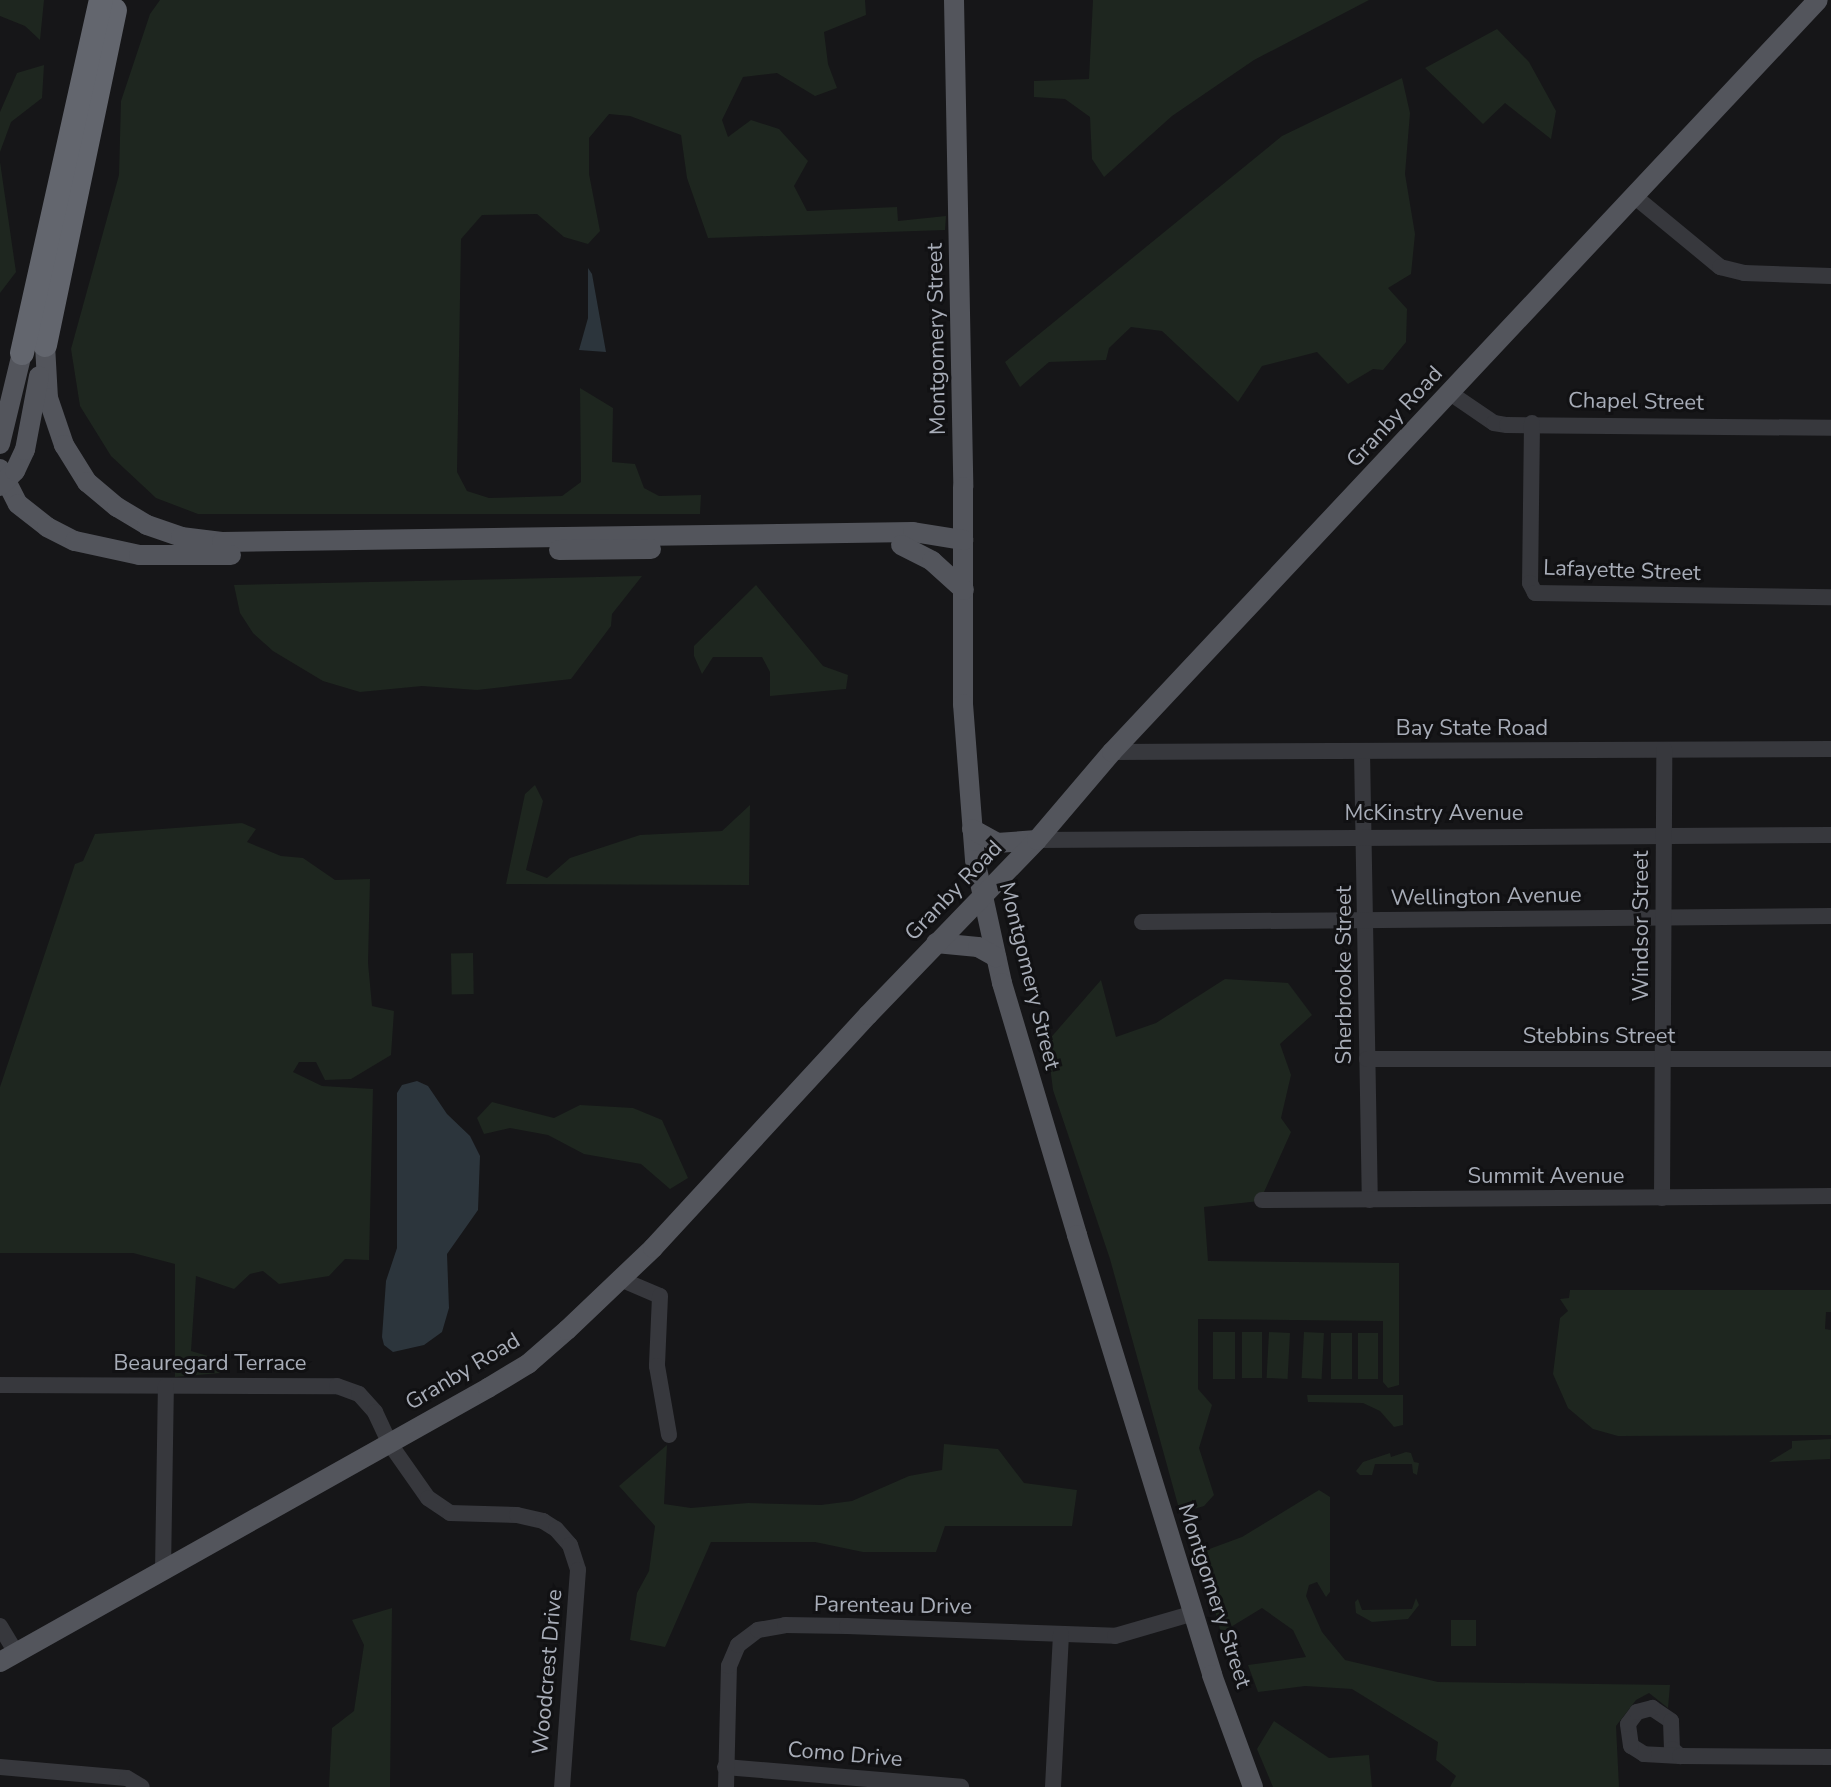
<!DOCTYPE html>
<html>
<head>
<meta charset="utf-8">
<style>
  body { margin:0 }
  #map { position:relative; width:1831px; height:1787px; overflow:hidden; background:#161618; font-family:"Nunito Sans",sans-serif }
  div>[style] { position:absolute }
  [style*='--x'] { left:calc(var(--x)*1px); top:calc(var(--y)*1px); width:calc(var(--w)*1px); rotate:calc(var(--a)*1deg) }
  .green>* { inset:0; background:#1e261f; transform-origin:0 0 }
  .water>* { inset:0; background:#2c353c }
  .minor>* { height:16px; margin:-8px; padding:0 8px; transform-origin:8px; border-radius:8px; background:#37383d }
  .major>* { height:20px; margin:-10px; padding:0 10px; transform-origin:10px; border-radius:10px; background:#53555c }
  .highway>* { height:24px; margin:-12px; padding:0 12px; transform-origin:12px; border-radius:12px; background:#63666e }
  span { translate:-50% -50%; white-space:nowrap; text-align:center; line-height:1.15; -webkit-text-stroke:6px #111113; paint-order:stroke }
  .street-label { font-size:22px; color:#a8adb8 }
</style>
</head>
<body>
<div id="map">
  <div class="green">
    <div style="clip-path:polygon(0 0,44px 0,40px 40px,25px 26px,0 16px)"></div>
    <div style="clip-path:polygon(160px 0,865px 0,866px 15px,824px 32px,828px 64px,837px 88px,815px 96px,777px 73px,743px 77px,722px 120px,728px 137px,751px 120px,779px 129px,808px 161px,794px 186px,807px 211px,897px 207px,898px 221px,946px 216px,945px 230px,708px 238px,687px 178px,681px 135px,630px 116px,609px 114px,589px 138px,589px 174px,600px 231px,588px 244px,564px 237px,537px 214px,482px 215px,461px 239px,457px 472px,467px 491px,489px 498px,562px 496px,581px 482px,580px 388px,613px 408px,612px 462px,635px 464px,644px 488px,659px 496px,701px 495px,700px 514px,198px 514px,156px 498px,111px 456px,80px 406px,71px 349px,119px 175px,121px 101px,150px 14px)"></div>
    <div style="clip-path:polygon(1093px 0,1369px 0,1254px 60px,1172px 116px,1104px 177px,1092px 159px,1090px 117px,1065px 99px,1034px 97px,1034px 81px,1089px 79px)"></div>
    <div style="clip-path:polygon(1497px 29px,1529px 62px,1556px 111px,1551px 139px,1505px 103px,1483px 124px,1425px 68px)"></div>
    <div style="clip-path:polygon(44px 65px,42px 98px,11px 122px,0 152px,0 112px,17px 73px)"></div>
    <div style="clip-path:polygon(1402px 78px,1410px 113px,1405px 174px,1415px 234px,1411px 274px,1388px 288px,1407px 309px,1406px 342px,1383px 370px,1373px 369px,1348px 384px,1317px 352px,1262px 366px,1238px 402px,1162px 331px,1131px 327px,1109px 348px,1106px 360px,1049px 362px,1020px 387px,1005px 362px,1282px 136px)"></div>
    <div style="clip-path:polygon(0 162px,16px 272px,0 293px)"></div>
    <div style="clip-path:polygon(642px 576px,612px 614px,611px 626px,571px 679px,477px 690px,422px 686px,360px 692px,323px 681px,273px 651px,253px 633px,240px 613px,234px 585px)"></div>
    <div style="clip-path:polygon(756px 585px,823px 666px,848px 675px,846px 689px,770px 696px,770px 672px,762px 657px,713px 657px,702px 674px,694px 656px,694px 646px)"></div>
    <div style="clip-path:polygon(535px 785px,543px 801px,526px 870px,547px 878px,570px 858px,640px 835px,722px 831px,750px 805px,749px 885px,506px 884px,525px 794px)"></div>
    <div style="clip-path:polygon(242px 823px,256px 829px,247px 842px,281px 856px,303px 858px,335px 880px,370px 879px,368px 963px,372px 1006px,394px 1011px,391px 1055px,351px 1079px,325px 1080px,316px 1062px,299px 1062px,293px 1072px,322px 1086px,373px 1089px,369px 1260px,345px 1259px,329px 1276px,279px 1284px,263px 1271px,250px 1274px,234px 1289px,196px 1276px,191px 1351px,218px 1359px,220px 1373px,175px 1377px,175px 1264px,133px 1253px,0 1253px,0 1087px,75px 864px,83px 861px,95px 834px)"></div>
    <div style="left:473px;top:953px;width:41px;height:22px;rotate:89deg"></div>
    <div style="clip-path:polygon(1225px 979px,1288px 983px,1312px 1015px,1280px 1044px,1291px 1075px,1281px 1118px,1291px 1132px,1260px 1201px,1204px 1207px,1208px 1261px,1399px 1263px,1399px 1385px,1388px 1388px,1383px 1382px,1383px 1321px,1198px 1319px,1198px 1389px,1212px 1405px,1199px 1448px,1214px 1495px,1204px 1506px,1194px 1509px,1178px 1505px,1110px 1259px,1053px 1090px,1047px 1042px,1101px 980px,1116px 1037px,1156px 1023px)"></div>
    <div style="clip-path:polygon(492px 1102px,554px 1118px,580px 1105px,633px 1108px,662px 1120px,688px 1178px,670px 1189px,641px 1164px,584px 1154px,548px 1135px,510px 1128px,484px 1134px,477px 1118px)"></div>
    <div style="clip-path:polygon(1570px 1290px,1831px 1290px,1831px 1312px,1826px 1312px,1825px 1329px,1831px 1330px,1831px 1435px,1618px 1436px,1593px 1429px,1568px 1408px,1553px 1374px,1560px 1318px,1568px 1311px,1560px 1299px,1569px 1298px)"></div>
    <div style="left:1213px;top:1332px;width:22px;height:47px"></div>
    <div style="left:1242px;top:1332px;width:20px;height:46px"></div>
    <div style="left:1269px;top:1332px;width:21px;height:46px;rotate:3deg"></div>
    <div style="left:1304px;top:1332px;width:20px;height:46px;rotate:3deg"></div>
    <div style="left:1331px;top:1333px;width:21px;height:46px"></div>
    <div style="left:1358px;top:1333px;width:20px;height:46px"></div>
    <div style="clip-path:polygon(1307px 1395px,1403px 1395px,1403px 1425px,1394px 1427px,1380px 1411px,1363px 1403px,1308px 1402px)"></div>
    <div style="clip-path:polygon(1831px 1439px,1830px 1459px,1769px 1462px,1792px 1448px,1792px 1441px)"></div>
    <div style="clip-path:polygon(944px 1444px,998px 1449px,1024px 1483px,1077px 1490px,1072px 1526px,945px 1526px,936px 1552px,863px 1552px,815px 1542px,711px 1542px,665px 1647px,630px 1640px,637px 1593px,649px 1571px,655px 1526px,619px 1486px,667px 1445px,664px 1504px,691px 1508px,748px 1503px,821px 1505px,852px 1501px,909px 1476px,942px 1470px)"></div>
    <div style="clip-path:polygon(1406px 1452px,1411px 1453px,1414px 1462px,1419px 1463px,1417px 1475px,1413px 1473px,1412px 1464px,1375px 1464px,1372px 1475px,1360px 1475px,1356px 1471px,1363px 1462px,1390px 1453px,1391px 1457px)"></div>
    <div style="clip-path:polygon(1319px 1490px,1330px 1497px,1330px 1592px,1326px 1597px,1317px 1582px,1309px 1585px,1306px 1596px,1322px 1632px,1345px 1660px,1438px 1682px,1670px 1685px,1668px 1708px,1649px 1693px,1636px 1700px,1616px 1726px,1619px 1787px,1450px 1787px,1456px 1776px,1436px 1760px,1438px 1742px,1352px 1689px,1305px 1686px,1258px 1692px,1248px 1665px,1306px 1657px,1293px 1630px,1262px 1608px,1221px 1633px,1200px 1557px,1204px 1551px,1242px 1537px)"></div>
    <div style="clip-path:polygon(1358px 1599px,1362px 1610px,1412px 1609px,1416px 1598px,1419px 1605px,1408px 1619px,1372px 1622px,1356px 1613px,1355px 1602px)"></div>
    <div style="clip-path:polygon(392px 1608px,390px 1787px,329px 1787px,332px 1728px,354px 1711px,364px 1645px,352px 1620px)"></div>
    <div style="left:1451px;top:1620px;width:25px;height:26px"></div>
    <div style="clip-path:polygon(1274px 1721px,1329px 1758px,1369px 1755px,1372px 1787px,1273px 1787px,1257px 1749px)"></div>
  </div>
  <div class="water">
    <div style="clip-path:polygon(588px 268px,592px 274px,606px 352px,579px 350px,588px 318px)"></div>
    <div style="clip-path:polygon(417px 1081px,428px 1086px,447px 1114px,470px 1136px,480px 1156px,478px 1210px,447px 1254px,449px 1308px,442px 1332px,424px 1345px,393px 1352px,384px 1345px,382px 1337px,386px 1281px,397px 1248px,397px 1093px,402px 1085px)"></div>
  </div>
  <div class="minor">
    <div style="--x:1634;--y:196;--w:112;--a:39.5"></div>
    <div style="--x:1720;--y:267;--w:25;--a:14"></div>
    <div style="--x:1744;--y:273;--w:87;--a:2"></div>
    <div style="--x:1450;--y:393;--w:53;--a:34.3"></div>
    <div style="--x:1494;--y:423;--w:13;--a:9"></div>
    <div style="--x:1507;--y:425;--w:324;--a:0.5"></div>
    <div style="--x:1532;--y:423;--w:160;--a:90.7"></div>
    <div style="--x:1530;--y:583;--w:11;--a:63"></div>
    <div style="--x:1535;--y:593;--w:296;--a:0.8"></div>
    <div style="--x:1362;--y:751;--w:449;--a:89"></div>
    <div style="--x:1112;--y:752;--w:719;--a:-0.24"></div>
    <div style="--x:1037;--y:840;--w:794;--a:-0.36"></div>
    <div style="--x:1142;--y:922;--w:689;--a:-0.5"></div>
    <div style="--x:1367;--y:1059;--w:464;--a:0"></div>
    <div style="--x:1662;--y:1198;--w:448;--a:-89.7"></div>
    <div style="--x:1262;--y:1200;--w:569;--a:-0.4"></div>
    <div style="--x:620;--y:1279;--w:43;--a:23"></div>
    <div style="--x:660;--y:1296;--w:70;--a:92.5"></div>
    <div style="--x:657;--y:1366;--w:70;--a:80.1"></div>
    <div style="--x:0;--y:1385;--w:337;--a:0.2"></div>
    <div style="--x:337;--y:1386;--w:23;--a:20"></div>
    <div style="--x:359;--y:1394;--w:24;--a:48"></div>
    <div style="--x:375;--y:1412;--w:35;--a:65"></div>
    <div style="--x:390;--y:1444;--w:66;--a:54.9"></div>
    <div style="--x:428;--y:1498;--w:27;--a:34"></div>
    <div style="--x:450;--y:1513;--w:67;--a:1.7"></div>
    <div style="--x:517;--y:1515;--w:27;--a:13"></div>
    <div style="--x:543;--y:1521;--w:15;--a:32"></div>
    <div style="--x:556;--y:1529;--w:21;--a:49"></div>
    <div style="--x:570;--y:1545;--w:26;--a:72"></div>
    <div style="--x:578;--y:1570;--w:218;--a:94.2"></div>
    <div style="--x:163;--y:1571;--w:185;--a:-89.1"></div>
    <div style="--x:0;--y:1626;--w:31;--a:59"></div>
    <div style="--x:1652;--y:1708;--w:23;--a:34"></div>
    <div style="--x:1671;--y:1721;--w:28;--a:88"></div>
    <div style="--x:1672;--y:1749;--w:11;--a:41"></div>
    <div style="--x:1680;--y:1756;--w:36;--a:-177"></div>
    <div style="--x:1644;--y:1754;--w:15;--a:-148"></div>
    <div style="--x:1631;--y:1746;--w:22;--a:-98"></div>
    <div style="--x:1628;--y:1724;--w:15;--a:-53"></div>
    <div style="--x:1637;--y:1712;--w:16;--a:-15"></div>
    <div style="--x:1680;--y:1756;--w:151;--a:0.4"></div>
    <div style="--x:0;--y:1767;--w:127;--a:5"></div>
    <div style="--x:127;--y:1778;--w:17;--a:31"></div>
    <div style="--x:725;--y:1767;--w:237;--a:4.8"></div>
    <div style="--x:726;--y:1787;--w:121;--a:-88.6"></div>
    <div style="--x:729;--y:1666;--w:23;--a:-67"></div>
    <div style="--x:738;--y:1645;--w:25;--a:-37"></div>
    <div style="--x:758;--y:1630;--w:27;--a:-10"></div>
    <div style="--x:785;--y:1625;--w:62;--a:0.9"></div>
    <div style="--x:847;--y:1626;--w:268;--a:2.1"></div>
    <div style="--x:1115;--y:1636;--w:82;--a:-16.2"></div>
    <div style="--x:1053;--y:1787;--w:153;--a:-87"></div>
  </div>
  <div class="major">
    <div style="--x:954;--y:0;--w:487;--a:88.9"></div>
    <div style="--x:963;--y:487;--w:217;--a:90"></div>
    <div style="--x:963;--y:704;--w:156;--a:85.6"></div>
    <div style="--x:975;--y:860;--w:126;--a:77.6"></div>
    <div style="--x:1002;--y:983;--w:263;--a:73.4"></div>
    <div style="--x:1077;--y:1235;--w:460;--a:72.9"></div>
    <div style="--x:1212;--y:1675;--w:119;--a:69.9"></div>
    <div style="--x:45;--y:345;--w:53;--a:86.8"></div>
    <div style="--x:48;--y:398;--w:50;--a:71.2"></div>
    <div style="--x:64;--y:445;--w:44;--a:58.1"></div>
    <div style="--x:87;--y:482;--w:39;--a:40"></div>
    <div style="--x:117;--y:507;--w:35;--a:31"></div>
    <div style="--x:147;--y:525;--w:36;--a:19"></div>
    <div style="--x:181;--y:537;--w:41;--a:7"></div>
    <div style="--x:222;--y:542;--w:691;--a:-0.83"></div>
    <div style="--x:913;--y:532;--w:51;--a:9.1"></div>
    <div style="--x:0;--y:444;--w:94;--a:-76.4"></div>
    <div style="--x:0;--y:469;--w:39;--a:63"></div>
    <div style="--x:18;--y:504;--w:37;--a:38"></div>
    <div style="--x:47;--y:527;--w:31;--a:27"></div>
    <div style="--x:75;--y:541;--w:66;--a:12.3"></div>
    <div style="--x:139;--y:555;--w:92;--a:0"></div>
    <div style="--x:0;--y:486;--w:21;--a:-45"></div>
    <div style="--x:15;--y:471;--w:23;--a:-65"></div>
    <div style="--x:25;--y:450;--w:75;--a:-79.3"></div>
    <div style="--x:901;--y:545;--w:35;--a:27"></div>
    <div style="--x:932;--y:561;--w:43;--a:42.2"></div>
    <div style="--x:559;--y:550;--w:92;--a:-0.6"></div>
    <div style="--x:972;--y:829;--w:29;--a:29"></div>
    <div style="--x:997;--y:843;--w:40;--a:-4.3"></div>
    <div style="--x:936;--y:943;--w:42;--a:5.4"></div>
    <div style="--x:978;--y:947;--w:21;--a:29"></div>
    <div style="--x:0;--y:1662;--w:560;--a:-29.31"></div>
    <div style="--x:488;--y:1388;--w:47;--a:-31"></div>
    <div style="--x:528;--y:1364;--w:52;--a:-41.1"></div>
    <div style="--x:567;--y:1330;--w:119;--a:-43.6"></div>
    <div style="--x:653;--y:1248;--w:317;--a:-47.3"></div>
    <div style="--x:868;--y:1015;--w:243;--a:-46"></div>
    <div style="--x:1037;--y:840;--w:116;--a:-49.6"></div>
    <div style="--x:1112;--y:752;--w:1031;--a:-46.81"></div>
  </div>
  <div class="highway">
    <div style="--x:45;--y:345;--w:342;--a:-78.2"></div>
    <div style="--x:22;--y:353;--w:362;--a:-77.4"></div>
  </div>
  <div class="street-label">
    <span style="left:937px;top:339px;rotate:-91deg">Montgomery Street</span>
    <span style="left:1636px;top:402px;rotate:1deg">Chapel Street</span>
    <span style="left:1395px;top:417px;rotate:-47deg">Granby Road</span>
    <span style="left:1622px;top:571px;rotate:2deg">Lafayette Street</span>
    <span style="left:1472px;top:729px">Bay State Road</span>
    <span style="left:1434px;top:814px">McKinstry Avenue</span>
    <span style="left:954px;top:891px;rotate:-46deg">Granby Road</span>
    <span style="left:1486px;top:897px;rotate:-1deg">Wellington Avenue</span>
    <span style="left:1642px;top:926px;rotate:-90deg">Windsor Street</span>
    <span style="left:1345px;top:975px;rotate:-90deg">Sherbrooke Street</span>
    <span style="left:1029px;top:976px;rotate:76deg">Montgomery Street</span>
    <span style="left:1599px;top:1037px">Stebbins Street</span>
    <span style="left:1546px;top:1177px">Summit Avenue</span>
    <span style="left:210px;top:1364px">Beauregard Terrace</span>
    <span style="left:463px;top:1372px;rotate:-31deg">Granby Road</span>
    <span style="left:1214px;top:1596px;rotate:72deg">Montgomery Street</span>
    <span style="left:893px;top:1606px;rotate:1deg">Parenteau Drive</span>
    <span style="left:548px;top:1672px;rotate:-85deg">Woodcrest Drive</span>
    <span style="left:845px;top:1755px;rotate:5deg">Como Drive</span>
  </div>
</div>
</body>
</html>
